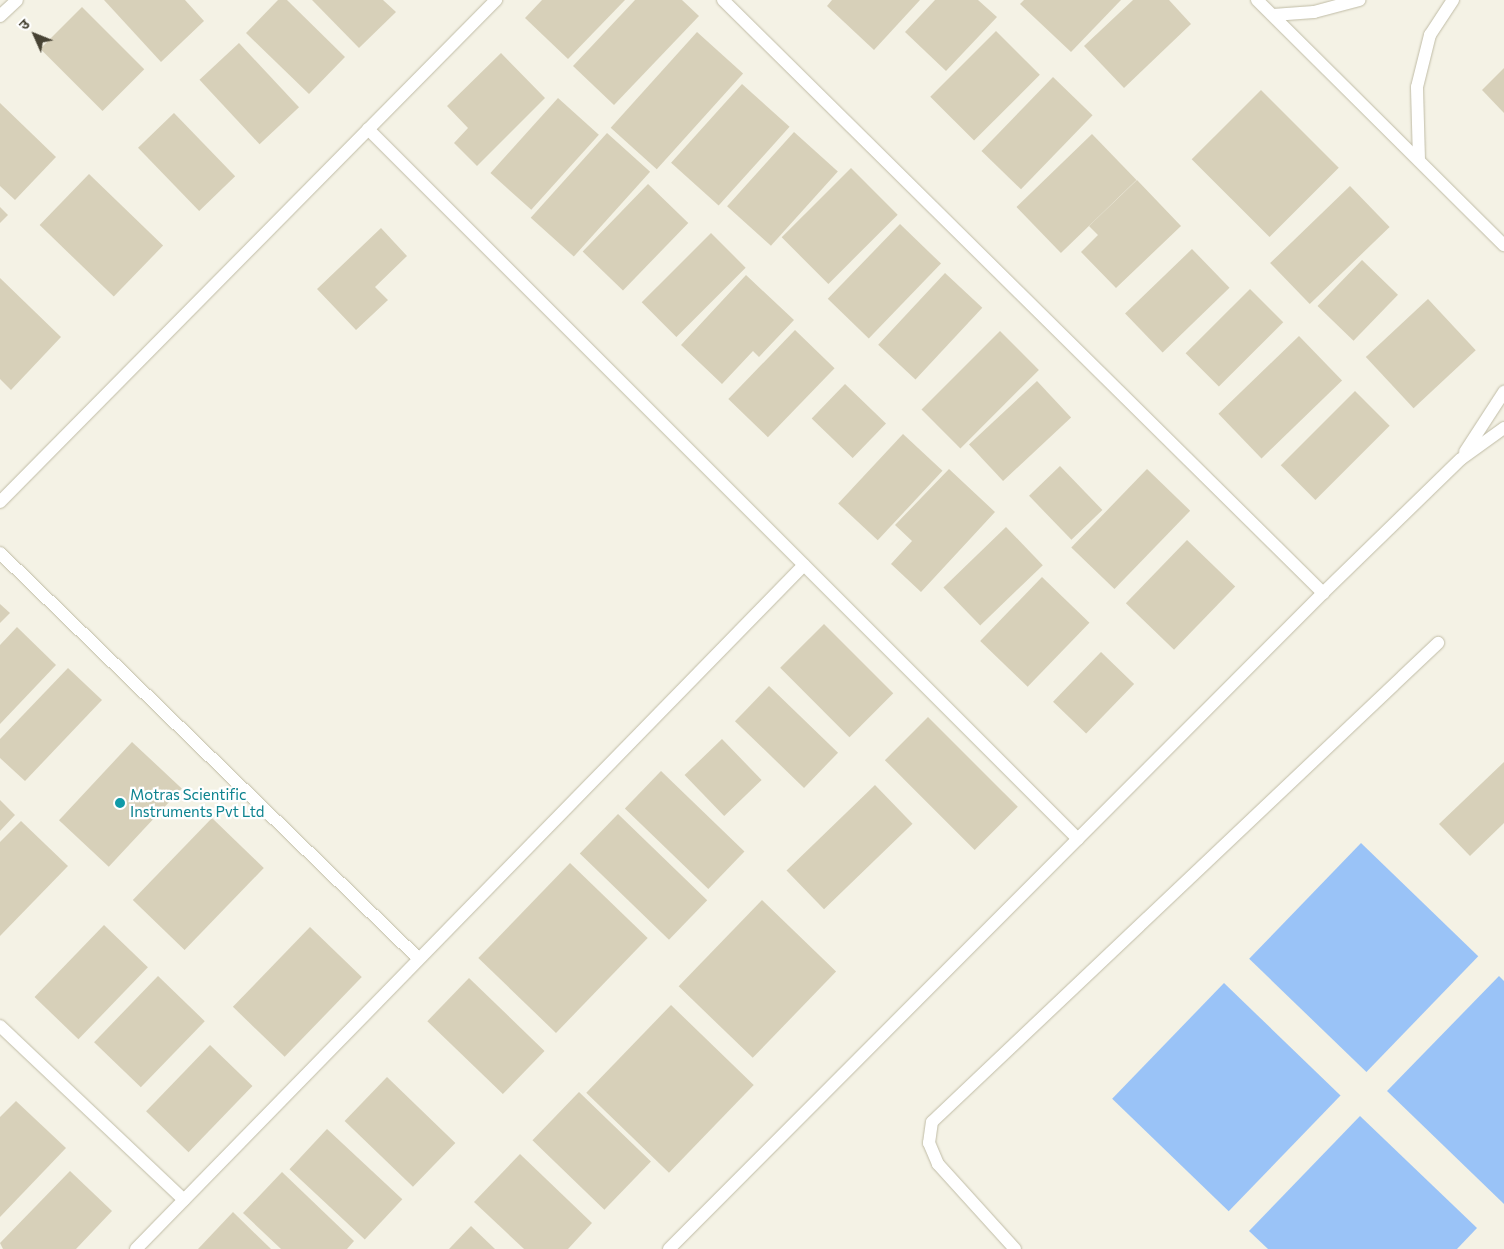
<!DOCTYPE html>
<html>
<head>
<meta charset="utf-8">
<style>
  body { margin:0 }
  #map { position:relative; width:1504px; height:1249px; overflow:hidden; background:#f4f2e5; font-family:Commissioner,"Noto Sans Devanagari",sans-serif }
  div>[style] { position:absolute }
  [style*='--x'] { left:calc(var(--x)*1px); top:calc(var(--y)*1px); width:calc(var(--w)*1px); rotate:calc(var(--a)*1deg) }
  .water>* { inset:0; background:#9ac3f7; transform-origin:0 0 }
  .building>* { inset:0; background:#d7d0b9; transform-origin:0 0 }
  .roads { filter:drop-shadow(0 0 1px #c0bca6) drop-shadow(0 0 1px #c0bca6) }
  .lane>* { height:12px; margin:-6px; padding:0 6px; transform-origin:6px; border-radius:6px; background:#fff }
  .dots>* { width:14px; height:14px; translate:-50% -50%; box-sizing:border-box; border:2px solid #fff; border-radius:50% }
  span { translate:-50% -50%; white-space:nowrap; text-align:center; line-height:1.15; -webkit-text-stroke:4.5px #fff; paint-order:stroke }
  .culture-label { font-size:15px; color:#0d838f }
  .left { translate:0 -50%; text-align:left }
  .north { position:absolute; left:10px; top:10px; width:50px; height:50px; -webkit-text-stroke:4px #fff; paint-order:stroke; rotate:314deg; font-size:14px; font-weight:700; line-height:20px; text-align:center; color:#474334 }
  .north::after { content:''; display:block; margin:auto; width:18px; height:22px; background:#474334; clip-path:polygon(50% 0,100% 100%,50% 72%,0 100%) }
</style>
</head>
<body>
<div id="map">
  <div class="water">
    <div style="left:1361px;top:843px;width:163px;height:161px;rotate:44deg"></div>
    <div style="clip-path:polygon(1499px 976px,1504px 981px,1504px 1204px,1387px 1091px)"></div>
    <div style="left:1224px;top:983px;width:162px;height:161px;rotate:44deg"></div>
    <div style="clip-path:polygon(1360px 1116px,1477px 1228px,1457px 1249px,1268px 1249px,1249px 1231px)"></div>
  </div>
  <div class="building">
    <div style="clip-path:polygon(104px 0,185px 0,204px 21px,161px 62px)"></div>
    <div style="clip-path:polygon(278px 0,287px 0,345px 57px,309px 94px,246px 33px)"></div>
    <div style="clip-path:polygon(312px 0,383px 0,396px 12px,359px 48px)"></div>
    <div style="clip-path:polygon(542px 0,625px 0,568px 59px,525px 18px)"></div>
    <div style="clip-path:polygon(635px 0,682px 0,699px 16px,614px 105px,573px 66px)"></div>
    <div style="clip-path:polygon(832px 0,920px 0,874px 50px,827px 6px)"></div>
    <div style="clip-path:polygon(935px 0,978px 0,997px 17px,946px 71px,905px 32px)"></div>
    <div style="clip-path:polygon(1024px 0,1121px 0,1071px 52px,1020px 4px)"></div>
    <div style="clip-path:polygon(1133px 0,1169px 0,1191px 24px,1124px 88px,1084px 46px)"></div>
    <div style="left:82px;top:7px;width:88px;height:59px;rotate:45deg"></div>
    <div style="left:996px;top:31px;width:62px;height:93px;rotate:45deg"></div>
    <div style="left:697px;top:32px;width:62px;height:129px;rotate:42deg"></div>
    <div style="left:239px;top:43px;width:88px;height:54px;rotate:47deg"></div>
    <div style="clip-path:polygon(501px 53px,545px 98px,477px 166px,454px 143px,468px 128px,447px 106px)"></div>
    <div style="clip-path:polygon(1504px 68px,1504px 113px,1482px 90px)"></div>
    <div style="left:1053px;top:77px;width:55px;height:103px;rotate:44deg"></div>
    <div style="left:742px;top:84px;width:64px;height:106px;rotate:42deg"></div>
    <div style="left:1261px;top:90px;width:110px;height:98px;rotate:45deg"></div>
    <div style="left:558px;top:98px;width:55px;height:101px;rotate:42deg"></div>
    <div style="clip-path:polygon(0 103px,56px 157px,15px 200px,0 186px)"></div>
    <div style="left:174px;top:113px;width:88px;height:50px;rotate:46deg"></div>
    <div style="left:794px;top:132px;width:59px;height:100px;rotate:42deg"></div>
    <div style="left:607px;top:133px;width:58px;height:114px;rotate:42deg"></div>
    <div style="left:1092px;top:134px;width:64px;height:105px;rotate:46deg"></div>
    <div style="left:851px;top:168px;width:66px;height:98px;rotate:45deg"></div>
    <div style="left:89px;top:174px;width:103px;height:71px;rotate:44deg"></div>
    <div style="clip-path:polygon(1137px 180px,1181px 226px,1116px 288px,1081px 252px,1098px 235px,1089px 226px)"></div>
    <div style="left:648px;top:184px;width:56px;height:94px;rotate:44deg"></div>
    <div style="left:1350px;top:186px;width:57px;height:111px;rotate:46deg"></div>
    <div style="clip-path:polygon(0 207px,8px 215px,0 223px)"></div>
    <div style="left:900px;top:224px;width:57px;height:104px;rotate:44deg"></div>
    <div style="clip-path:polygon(381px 228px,407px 256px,375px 287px,388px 300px,356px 330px,317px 289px)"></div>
    <div style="left:711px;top:233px;width:49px;height:98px;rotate:45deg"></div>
    <div style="left:1192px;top:249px;width:54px;height:93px;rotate:46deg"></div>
    <div style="left:1362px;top:260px;width:50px;height:64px;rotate:44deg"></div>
    <div style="left:945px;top:273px;width:51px;height:98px;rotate:43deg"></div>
    <div style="clip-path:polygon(746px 275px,794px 320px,759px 357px,753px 351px,722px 384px,681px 345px)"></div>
    <div style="clip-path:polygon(0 278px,61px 337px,11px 390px,0 379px)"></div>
    <div style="left:1250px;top:289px;width:47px;height:91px;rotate:45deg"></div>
    <div style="left:1428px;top:299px;width:70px;height:85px;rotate:47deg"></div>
    <div style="left:795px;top:330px;width:55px;height:96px;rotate:44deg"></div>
    <div style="left:1000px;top:331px;width:55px;height:111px;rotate:45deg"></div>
    <div style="left:1299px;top:336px;width:62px;height:112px;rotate:46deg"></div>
    <div style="left:1037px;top:381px;width:50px;height:93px;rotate:47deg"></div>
    <div style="left:845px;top:384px;width:57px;height:48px;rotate:44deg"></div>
    <div style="left:1355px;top:391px;width:49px;height:105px;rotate:45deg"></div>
    <div style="left:903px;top:434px;width:54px;height:95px;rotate:43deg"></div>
    <div style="left:1060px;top:466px;width:61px;height:43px;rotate:46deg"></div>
    <div style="clip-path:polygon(949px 469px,995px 512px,921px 592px,891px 564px,912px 541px,895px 525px)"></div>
    <div style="left:1147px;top:469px;width:60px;height:109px;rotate:44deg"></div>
    <div style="left:1006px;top:527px;width:53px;height:87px;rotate:46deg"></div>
    <div style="left:1187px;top:540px;width:67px;height:88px;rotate:44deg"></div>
    <div style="left:1042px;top:577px;width:66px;height:89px;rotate:44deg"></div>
    <div style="clip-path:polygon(0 604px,10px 613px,0 623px)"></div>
    <div style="left:824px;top:624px;width:98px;height:62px;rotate:45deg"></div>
    <div style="clip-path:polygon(17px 627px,56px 665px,0 724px,0 645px)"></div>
    <div style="left:1101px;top:652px;width:46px;height:69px;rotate:44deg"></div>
    <div style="clip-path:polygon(68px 668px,102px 700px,25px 781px,0 758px,0 739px)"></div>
    <div style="left:769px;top:686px;width:96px;height:49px;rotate:44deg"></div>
    <div style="left:928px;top:717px;width:127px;height:61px;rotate:45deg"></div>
    <div style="left:722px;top:739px;width:57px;height:52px;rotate:46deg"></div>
    <div style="left:132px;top:742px;width:68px;height:107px;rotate:43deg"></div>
    <div style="clip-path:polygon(1504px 762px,1504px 823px,1470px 856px,1439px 824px)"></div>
    <div style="left:661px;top:771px;width:116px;height:52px;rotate:44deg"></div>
    <div style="left:875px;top:785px;width:54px;height:123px;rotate:46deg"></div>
    <div style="clip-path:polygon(0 800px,15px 815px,0 831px)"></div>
    <div style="left:618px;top:814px;width:124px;height:55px;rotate:44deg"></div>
    <div style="left:212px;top:818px;width:72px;height:114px;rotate:44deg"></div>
    <div style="clip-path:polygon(21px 821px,68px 866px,0 936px,0 842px)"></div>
    <div style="left:570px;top:863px;width:108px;height:132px;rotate:44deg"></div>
    <div style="left:762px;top:900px;width:103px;height:120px;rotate:44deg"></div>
    <div style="left:104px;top:925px;width:61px;height:100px;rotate:44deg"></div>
    <div style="left:310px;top:927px;width:72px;height:111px;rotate:44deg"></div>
    <div style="left:158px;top:976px;width:65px;height:92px;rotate:44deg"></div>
    <div style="left:469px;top:978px;width:105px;height:60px;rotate:44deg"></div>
    <div style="left:671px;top:1005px;width:115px;height:122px;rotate:44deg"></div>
    <div style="left:210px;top:1045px;width:59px;height:92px;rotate:44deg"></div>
    <div style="left:387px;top:1077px;width:95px;height:61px;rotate:44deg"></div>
    <div style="left:579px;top:1092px;width:100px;height:67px;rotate:44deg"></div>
    <div style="clip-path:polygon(16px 1101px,66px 1148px,0 1217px,0 1117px)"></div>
    <div style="left:327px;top:1129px;width:103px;height:55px;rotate:43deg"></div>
    <div style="clip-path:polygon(520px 1154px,592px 1223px,568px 1249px,524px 1249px,474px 1202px)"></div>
    <div style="clip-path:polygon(70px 1171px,112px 1211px,76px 1249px,3px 1249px,0 1243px)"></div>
    <div style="clip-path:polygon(282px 1172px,354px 1241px,347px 1249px,281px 1249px,243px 1213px)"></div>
    <div style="clip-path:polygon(233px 1212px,271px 1249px,198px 1249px)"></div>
    <div style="clip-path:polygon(471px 1226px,495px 1249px,449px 1249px)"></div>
  </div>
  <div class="roads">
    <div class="lane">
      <div style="--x:723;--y:0;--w:844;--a:44.66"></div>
      <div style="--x:1257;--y:0;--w:348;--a:44.8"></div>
      <div style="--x:1273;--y:15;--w:41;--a:-4.2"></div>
      <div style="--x:1314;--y:12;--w:47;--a:-14.9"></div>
      <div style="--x:0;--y:16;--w:23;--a:-43"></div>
      <div style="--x:368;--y:129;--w:1004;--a:45"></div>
      <div style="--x:1419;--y:160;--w:73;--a:-91.6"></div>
      <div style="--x:1417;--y:87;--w:54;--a:-76"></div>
      <div style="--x:1430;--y:35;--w:42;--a:-56.7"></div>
      <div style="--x:1465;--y:452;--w:72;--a:-57"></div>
      <div style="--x:0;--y:502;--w:706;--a:-45.34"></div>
      <div style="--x:0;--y:553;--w:583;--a:44.1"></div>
      <div style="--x:0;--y:1026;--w:253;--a:43.4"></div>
      <div style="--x:136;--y:1249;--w:956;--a:-45.68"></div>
      <div style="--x:669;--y:1249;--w:926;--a:-45.09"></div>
      <div style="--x:1323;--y:593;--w:192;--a:-44.2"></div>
      <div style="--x:1461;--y:459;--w:53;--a:-35.8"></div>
      <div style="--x:1015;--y:1249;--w:115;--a:-132.2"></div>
      <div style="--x:938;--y:1164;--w:23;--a:-113"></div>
      <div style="--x:929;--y:1143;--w:21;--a:-82"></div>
      <div style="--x:932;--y:1122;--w:697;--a:-43.43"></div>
    </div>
  </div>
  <div class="dots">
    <div style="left:120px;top:803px;background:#0f9aa8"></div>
  </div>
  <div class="culture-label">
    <span class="left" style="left:130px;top:803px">Motras Scientific<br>Instruments Pvt Ltd</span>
  </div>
  <div class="north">उ</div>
</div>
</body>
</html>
